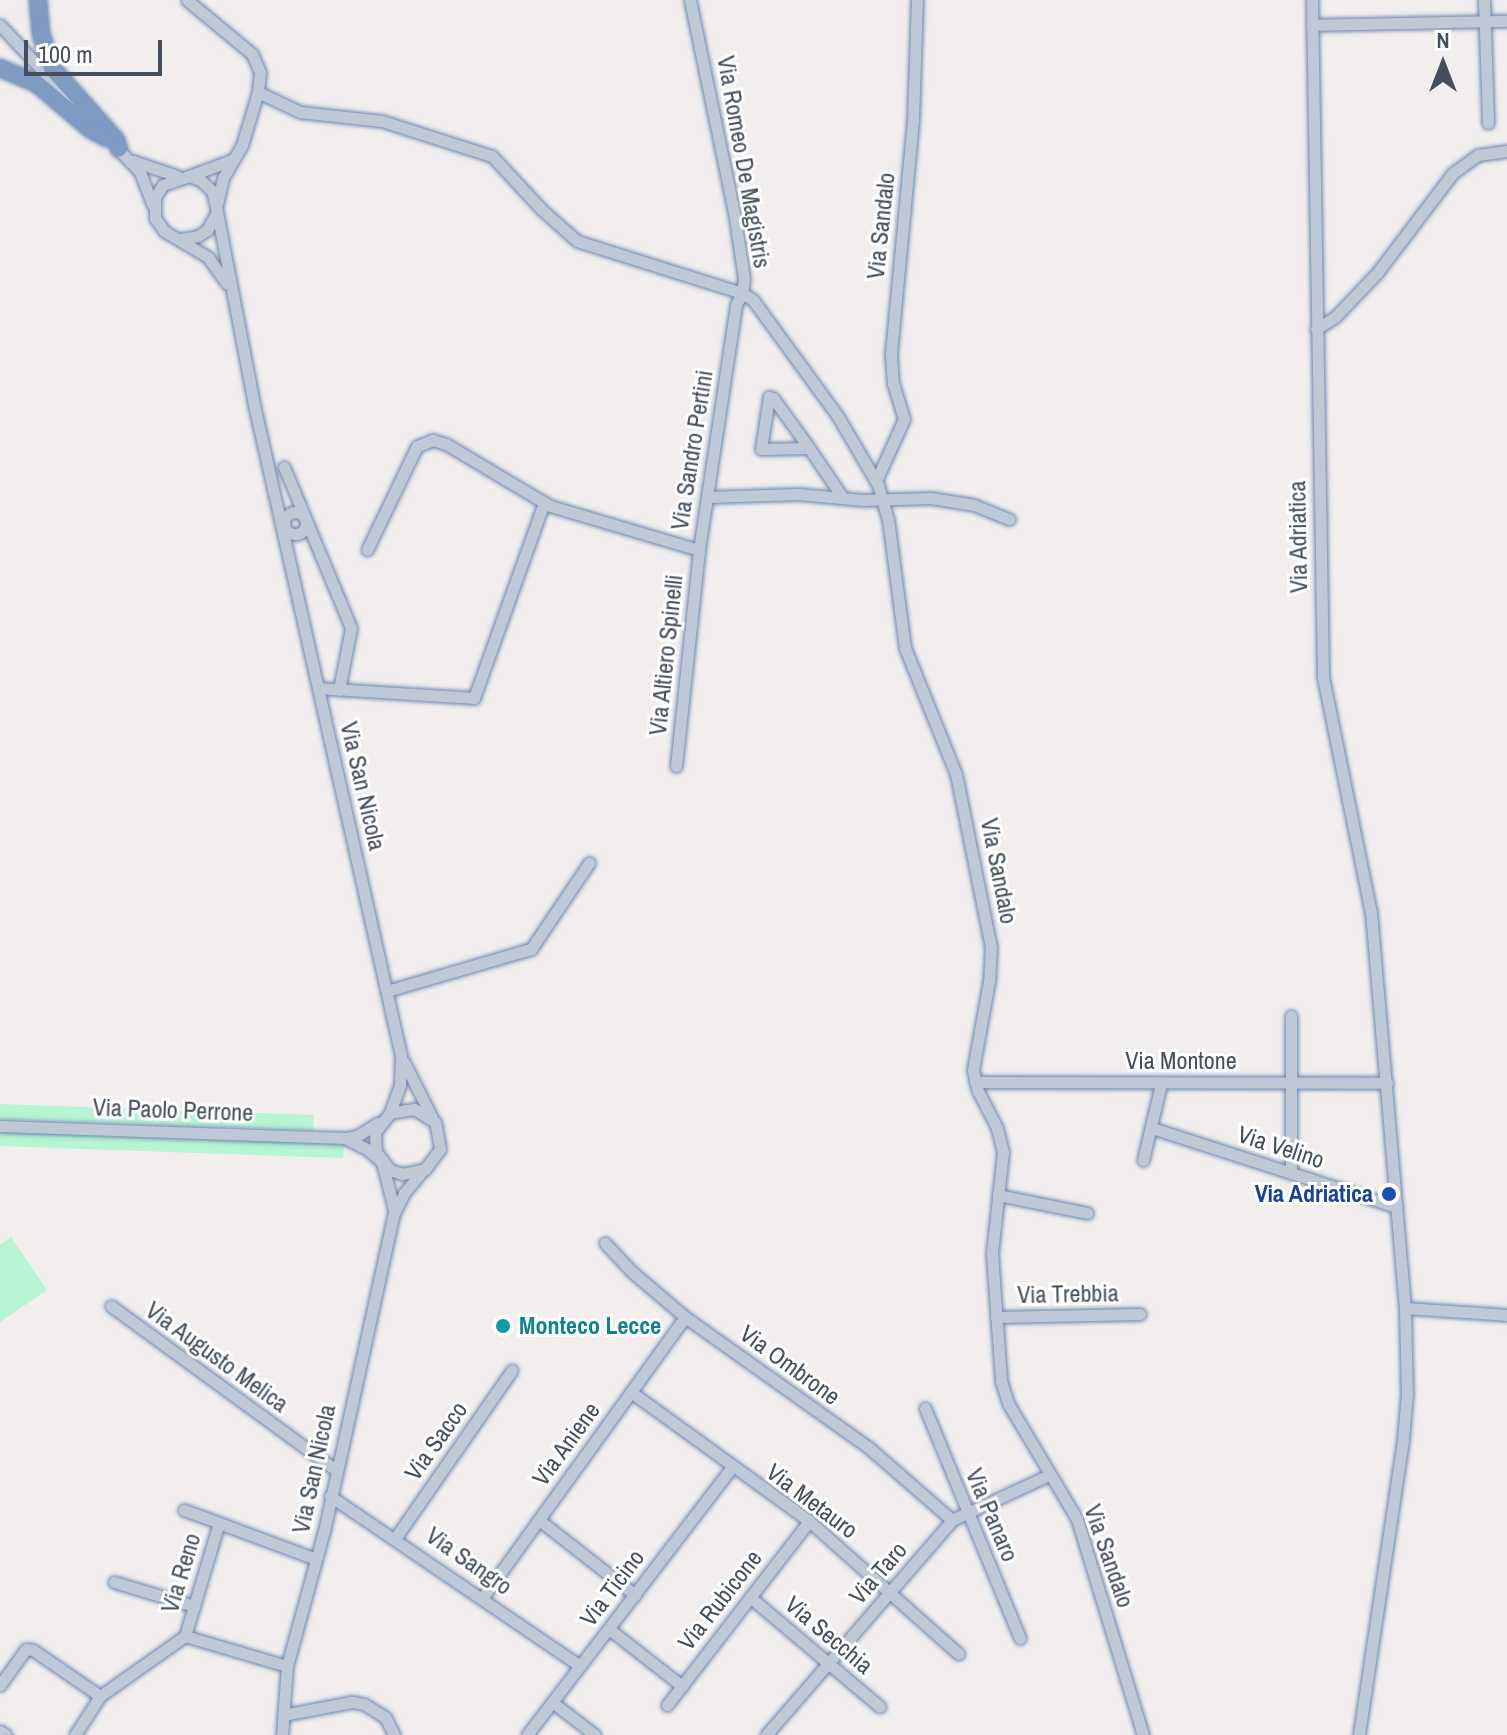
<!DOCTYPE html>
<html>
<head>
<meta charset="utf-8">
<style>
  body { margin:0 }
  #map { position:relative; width:1507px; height:1735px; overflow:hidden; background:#f1eeed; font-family:"Archivo Narrow",sans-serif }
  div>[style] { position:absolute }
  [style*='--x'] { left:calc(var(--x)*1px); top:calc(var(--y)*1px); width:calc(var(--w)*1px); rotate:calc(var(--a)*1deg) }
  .green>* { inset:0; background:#b6f4d3; transform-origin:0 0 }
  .roads { filter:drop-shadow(0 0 2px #6a86af) drop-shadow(0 0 2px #6a86af) }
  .minor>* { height:11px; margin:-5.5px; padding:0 5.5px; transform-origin:5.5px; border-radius:5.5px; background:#bfc9d5 }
  .minor>.ring { margin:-5.5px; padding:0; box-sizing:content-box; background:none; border:11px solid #bfc9d5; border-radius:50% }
  .highway>* { height:16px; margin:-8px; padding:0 8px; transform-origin:8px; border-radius:8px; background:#7f9bc3 }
  .dots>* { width:22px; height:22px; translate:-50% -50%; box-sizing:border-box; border:4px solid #fff; border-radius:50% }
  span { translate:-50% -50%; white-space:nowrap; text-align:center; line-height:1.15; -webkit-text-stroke:6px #fff; paint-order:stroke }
  .street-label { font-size:24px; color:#444f5d }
  .transit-label { font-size:24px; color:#164399; font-weight:700 }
  .right { translate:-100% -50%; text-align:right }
  .culture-label { font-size:24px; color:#0d838f; font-weight:700 }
  .left { translate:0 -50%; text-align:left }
  .north { position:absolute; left:1403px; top:24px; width:80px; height:80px; -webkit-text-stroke:6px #fff; paint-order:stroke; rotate:0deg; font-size:22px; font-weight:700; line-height:32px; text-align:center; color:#444f5d }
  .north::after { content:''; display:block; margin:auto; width:28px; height:36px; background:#444f5d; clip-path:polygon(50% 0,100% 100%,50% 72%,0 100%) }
  .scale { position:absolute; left:24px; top:40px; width:138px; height:36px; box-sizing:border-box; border:4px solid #444f5d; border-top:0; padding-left:10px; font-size:24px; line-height:28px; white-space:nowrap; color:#444f5d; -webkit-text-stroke:6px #fff; paint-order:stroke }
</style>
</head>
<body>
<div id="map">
  <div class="green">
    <div style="left:0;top:1104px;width:314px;height:15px;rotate:2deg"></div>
    <div style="left:0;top:1131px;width:344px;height:15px;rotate:2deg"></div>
    <div style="clip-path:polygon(11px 1237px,47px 1290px,0 1322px,0 1245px)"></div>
  </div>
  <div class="roads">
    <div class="minor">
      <div style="--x:187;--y:0;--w:85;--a:39.7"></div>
      <div style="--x:252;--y:54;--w:20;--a:66"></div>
      <div style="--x:260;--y:72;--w:20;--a:96"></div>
      <div style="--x:258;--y:92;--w:55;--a:106.8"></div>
      <div style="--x:242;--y:145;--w:38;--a:120"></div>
      <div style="--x:223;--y:178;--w:26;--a:103"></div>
      <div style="--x:690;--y:0;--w:223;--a:78.3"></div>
      <div style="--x:735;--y:218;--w:62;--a:81.6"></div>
      <div style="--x:744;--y:279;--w:14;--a:98"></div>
      <div style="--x:742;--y:293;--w:13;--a:32"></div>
      <div style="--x:753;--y:300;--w:142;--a:53.9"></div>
      <div style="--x:837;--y:415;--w:81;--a:59.6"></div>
      <div style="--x:878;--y:485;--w:35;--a:74"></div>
      <div style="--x:888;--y:519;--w:130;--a:82.5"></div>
      <div style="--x:905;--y:648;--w:136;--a:68"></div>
      <div style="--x:956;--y:774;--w:177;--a:78.6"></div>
      <div style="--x:991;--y:947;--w:34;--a:93"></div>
      <div style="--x:989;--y:981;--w:90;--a:100.2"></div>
      <div style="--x:973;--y:1070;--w:22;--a:77"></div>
      <div style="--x:978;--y:1091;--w:42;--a:62.8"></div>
      <div style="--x:997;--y:1128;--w:25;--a:76"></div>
      <div style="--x:1003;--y:1152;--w:103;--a:96.2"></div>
      <div style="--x:992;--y:1254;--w:127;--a:85.9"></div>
      <div style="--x:1001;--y:1381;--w:25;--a:72"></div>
      <div style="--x:1009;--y:1405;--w:133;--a:59.2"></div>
      <div style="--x:1077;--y:1519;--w:226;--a:73"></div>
      <div style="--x:1312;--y:0;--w:677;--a:89.07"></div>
      <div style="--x:1323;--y:677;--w:240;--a:78.5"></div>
      <div style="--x:1371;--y:912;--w:397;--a:85.1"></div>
      <div style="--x:1405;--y:1308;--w:85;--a:88.7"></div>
      <div style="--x:1407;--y:1393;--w:47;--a:94.9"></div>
      <div style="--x:1403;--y:1440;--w:298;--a:98.5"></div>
      <div style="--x:1484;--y:0;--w:123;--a:88.1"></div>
      <div style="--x:0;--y:25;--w:119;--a:47"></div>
      <div style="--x:1312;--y:25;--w:195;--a:-1.2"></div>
      <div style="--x:258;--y:92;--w:47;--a:25.5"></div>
      <div style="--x:300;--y:112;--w:82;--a:6.3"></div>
      <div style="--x:382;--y:121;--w:115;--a:17.7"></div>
      <div style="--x:492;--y:156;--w:72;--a:47.2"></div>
      <div style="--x:541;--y:209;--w:48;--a:41.6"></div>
      <div style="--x:577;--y:241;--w:173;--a:17.5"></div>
      <div style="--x:742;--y:293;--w:13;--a:117"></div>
      <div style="--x:736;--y:305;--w:248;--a:98.6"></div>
      <div style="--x:699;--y:550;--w:155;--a:-163.5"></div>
      <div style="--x:550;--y:506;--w:121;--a:-149.2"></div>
      <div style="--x:446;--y:444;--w:14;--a:-163"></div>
      <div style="--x:433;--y:440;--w:17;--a:159"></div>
      <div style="--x:417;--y:446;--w:115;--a:115.7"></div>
      <div style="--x:116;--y:147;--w:35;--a:46"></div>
      <div style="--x:140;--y:172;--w:36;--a:69"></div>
      <div style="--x:133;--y:161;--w:46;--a:18.8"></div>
      <div style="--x:189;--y:176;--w:46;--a:-20.4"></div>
      <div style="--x:217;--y:212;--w:201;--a:79.1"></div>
      <div style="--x:255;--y:409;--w:663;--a:77.28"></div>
      <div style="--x:401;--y:1056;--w:29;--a:92"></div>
      <div style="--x:400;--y:1085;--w:30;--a:110"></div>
      <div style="--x:390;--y:1113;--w:24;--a:128"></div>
      <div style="--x:375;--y:1132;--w:20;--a:87"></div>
      <div style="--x:376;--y:1152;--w:23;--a:52"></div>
      <div style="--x:390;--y:1170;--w:13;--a:18"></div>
      <div style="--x:402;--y:1174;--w:24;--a:-12"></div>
      <div style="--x:425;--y:1169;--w:25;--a:-53"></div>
      <div style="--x:440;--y:1149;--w:27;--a:-100"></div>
      <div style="--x:435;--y:1122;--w:25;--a:-148"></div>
      <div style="--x:414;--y:1109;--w:24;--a:171"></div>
      <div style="--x:181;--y:239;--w:17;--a:-10"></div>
      <div style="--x:198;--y:236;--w:11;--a:-34"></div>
      <div style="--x:207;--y:230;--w:21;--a:-61"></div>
      <div style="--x:217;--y:212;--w:22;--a:-103"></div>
      <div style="--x:212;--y:191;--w:16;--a:-137"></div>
      <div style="--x:200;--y:180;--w:12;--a:-160"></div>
      <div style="--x:189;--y:176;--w:28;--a:161"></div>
      <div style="--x:163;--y:185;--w:14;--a:124"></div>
      <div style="--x:155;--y:197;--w:21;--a:90"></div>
      <div style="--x:155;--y:218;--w:16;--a:55"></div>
      <div style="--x:164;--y:231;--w:51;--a:30.6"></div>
      <div style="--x:208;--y:257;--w:32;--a:55"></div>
      <div style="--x:1316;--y:329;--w:22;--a:-32"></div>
      <div style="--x:1335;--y:317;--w:61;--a:-46.3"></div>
      <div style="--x:1377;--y:273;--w:126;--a:-52.8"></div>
      <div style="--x:1453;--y:173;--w:31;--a:-36"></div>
      <div style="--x:1478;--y:155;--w:29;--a:-8"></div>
      <div style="--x:809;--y:448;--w:48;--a:178.8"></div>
      <div style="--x:761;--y:449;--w:53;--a:-81.3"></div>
      <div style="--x:769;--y:397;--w:4;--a:14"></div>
      <div style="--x:773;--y:398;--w:62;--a:54.2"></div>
      <div style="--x:809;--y:448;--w:60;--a:55.8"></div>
      <div style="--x:284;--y:467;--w:174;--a:67.4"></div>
      <div style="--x:351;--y:628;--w:63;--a:101"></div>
      <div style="--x:876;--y:481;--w:68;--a:-65.7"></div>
      <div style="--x:904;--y:419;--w:37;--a:-107"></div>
      <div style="--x:893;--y:384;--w:31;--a:-94"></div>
      <div style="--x:891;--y:353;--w:234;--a:-84.6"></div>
      <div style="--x:913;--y:120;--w:120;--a:-88.1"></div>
      <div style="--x:708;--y:497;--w:90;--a:-1.9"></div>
      <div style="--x:798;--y:494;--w:65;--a:5.3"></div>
      <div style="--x:863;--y:500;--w:68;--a:-1.7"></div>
      <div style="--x:931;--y:498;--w:44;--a:9.2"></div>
      <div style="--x:974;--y:505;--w:38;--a:22"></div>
      <div class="ring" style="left:284px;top:512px;width:11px;height:11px"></div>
      <div style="--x:319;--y:688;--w:155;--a:3.7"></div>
      <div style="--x:474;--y:698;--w:208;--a:-70.3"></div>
      <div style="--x:676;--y:766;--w:217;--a:-83.9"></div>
      <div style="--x:387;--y:991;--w:150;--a:-16.3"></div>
      <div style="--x:531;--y:949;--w:104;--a:-56"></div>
      <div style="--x:1291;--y:1016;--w:157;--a:90"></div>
      <div style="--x:404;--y:1062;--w:63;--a:63.4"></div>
      <div style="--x:975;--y:1082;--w:412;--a:0.1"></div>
      <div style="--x:0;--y:1126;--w:345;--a:2"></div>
      <div style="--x:345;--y:1138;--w:12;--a:-9"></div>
      <div style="--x:357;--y:1136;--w:25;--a:-32"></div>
      <div style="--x:1152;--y:1128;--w:257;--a:17.9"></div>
      <div style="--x:347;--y:1139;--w:22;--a:27"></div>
      <div style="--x:367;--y:1149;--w:20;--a:41"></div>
      <div style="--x:382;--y:1162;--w:49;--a:75.7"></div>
      <div style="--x:1143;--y:1160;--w:78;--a:-76.7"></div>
      <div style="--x:998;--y:1195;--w:91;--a:11.4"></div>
      <div style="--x:605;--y:1243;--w:38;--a:47"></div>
      <div style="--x:631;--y:1271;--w:71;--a:40.4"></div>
      <div style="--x:685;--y:1317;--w:224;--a:35.4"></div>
      <div style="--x:868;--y:1447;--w:111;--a:41"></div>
      <div style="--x:111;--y:1306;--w:278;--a:36.1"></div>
      <div style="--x:1405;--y:1308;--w:102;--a:3.9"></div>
      <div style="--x:996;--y:1317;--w:144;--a:-1.2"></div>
      <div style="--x:631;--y:1392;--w:220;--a:35.9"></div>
      <div style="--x:809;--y:1521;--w:200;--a:41.6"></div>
      <div style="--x:925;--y:1408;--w:249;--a:67.6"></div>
      <div style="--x:330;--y:1496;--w:302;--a:34.2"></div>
      <div style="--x:184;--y:1510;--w:37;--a:20"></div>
      <div style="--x:539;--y:1520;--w:122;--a:38"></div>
      <div style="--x:396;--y:1537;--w:203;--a:-55.2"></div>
      <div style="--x:114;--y:1582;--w:84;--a:16.7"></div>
      <div style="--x:483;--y:1597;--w:345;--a:-54.2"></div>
      <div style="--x:750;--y:1597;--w:170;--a:40.2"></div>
      <div style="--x:609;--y:1629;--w:93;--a:38"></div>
      <div style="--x:185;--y:1636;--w:118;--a:-73.3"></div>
      <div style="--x:219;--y:1523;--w:103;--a:20.4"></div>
      <div style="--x:185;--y:1636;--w:106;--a:16.4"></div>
      <div style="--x:0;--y:1685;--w:44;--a:-54.2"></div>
      <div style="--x:26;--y:1649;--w:7;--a:8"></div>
      <div style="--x:33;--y:1650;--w:81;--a:34.5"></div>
      <div style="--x:552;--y:1702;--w:54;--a:37.5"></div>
      <div style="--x:667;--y:1705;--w:232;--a:-52.3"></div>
      <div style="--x:283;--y:1715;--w:70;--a:-10.7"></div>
      <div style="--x:352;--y:1702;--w:12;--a:9"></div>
      <div style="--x:364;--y:1704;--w:25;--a:32"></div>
      <div style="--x:385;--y:1717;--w:20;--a:63"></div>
      <div style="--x:0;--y:1731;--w:7;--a:34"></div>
      <div style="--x:75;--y:1735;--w:46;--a:-57.3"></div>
      <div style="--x:100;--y:1696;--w:104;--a:-35.2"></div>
      <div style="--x:282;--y:1735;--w:69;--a:-85.9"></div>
      <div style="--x:287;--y:1666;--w:140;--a:-74.7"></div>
      <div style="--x:324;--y:1531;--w:326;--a:-77.6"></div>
      <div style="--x:394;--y:1213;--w:22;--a:-63"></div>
      <div style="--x:404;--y:1193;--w:26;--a:-50"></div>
      <div style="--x:527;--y:1735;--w:336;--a:-52.6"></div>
      <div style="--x:766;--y:1735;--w:284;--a:-49.1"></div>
      <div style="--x:952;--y:1520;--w:107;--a:-24.9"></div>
    </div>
    <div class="highway">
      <div style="--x:38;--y:0;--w:34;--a:85"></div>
      <div style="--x:41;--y:34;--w:36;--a:72"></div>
      <div style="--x:52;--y:68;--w:96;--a:48.4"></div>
      <div style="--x:116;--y:140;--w:9;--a:72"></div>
      <div style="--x:0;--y:68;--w:39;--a:23"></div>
      <div style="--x:36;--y:83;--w:71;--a:40.4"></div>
      <div style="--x:90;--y:129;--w:19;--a:28"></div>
    </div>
  </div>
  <div class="dots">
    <div style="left:1389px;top:1194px;background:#1a4fb4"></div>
    <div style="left:503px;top:1326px;background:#0f9aa8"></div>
  </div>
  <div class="street-label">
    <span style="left:744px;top:162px;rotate:80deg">Via Romeo De Magistris</span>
    <span style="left:881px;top:226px;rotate:-84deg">Via Sandalo</span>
    <span style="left:692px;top:450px;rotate:-81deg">Via Sandro Pertini</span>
    <span style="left:1298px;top:537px;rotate:-91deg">Via Adriatica</span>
    <span style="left:666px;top:655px;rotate:-84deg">Via Altiero Spinelli</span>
    <span style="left:363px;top:786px;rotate:77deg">Via San Nicola</span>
    <span style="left:999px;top:871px;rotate:79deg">Via Sandalo</span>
    <span style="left:1181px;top:1061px">Via Montone</span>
    <span style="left:173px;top:1110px;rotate:2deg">Via Paolo Perrone</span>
    <span style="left:1281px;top:1147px;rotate:18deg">Via Velino</span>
    <span style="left:1068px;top:1294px;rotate:-1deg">Via Trebbia</span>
    <span style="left:217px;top:1357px;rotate:36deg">Via Augusto Melica</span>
    <span style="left:790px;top:1365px;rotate:36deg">Via Ombrone</span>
    <span style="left:436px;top:1441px;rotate:-55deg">Via Sacco</span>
    <span style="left:566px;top:1444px;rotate:-54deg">Via Aniene</span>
    <span style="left:314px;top:1469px;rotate:-78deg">Via San Nicola</span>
    <span style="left:812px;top:1501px;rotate:37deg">Via Metauro</span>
    <span style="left:992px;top:1515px;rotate:67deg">Via Panaro</span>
    <span style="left:1109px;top:1556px;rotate:71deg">Via Sandalo</span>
    <span style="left:469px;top:1561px;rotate:35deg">Via Sangro</span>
    <span style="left:181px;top:1573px;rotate:-73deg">Via Reno</span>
    <span style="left:878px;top:1573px;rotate:-49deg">Via Taro</span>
    <span style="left:612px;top:1588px;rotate:-53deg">Via Ticino</span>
    <span style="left:720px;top:1600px;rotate:-52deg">Via Rubicone</span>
    <span style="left:829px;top:1635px;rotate:40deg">Via Secchia</span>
  </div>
  <div class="transit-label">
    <span class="right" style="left:1373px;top:1194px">Via Adriatica</span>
  </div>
  <div class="culture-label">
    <span class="left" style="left:519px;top:1326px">Monteco Lecce</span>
  </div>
  <div class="north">N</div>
  <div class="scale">100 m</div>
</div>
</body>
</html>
